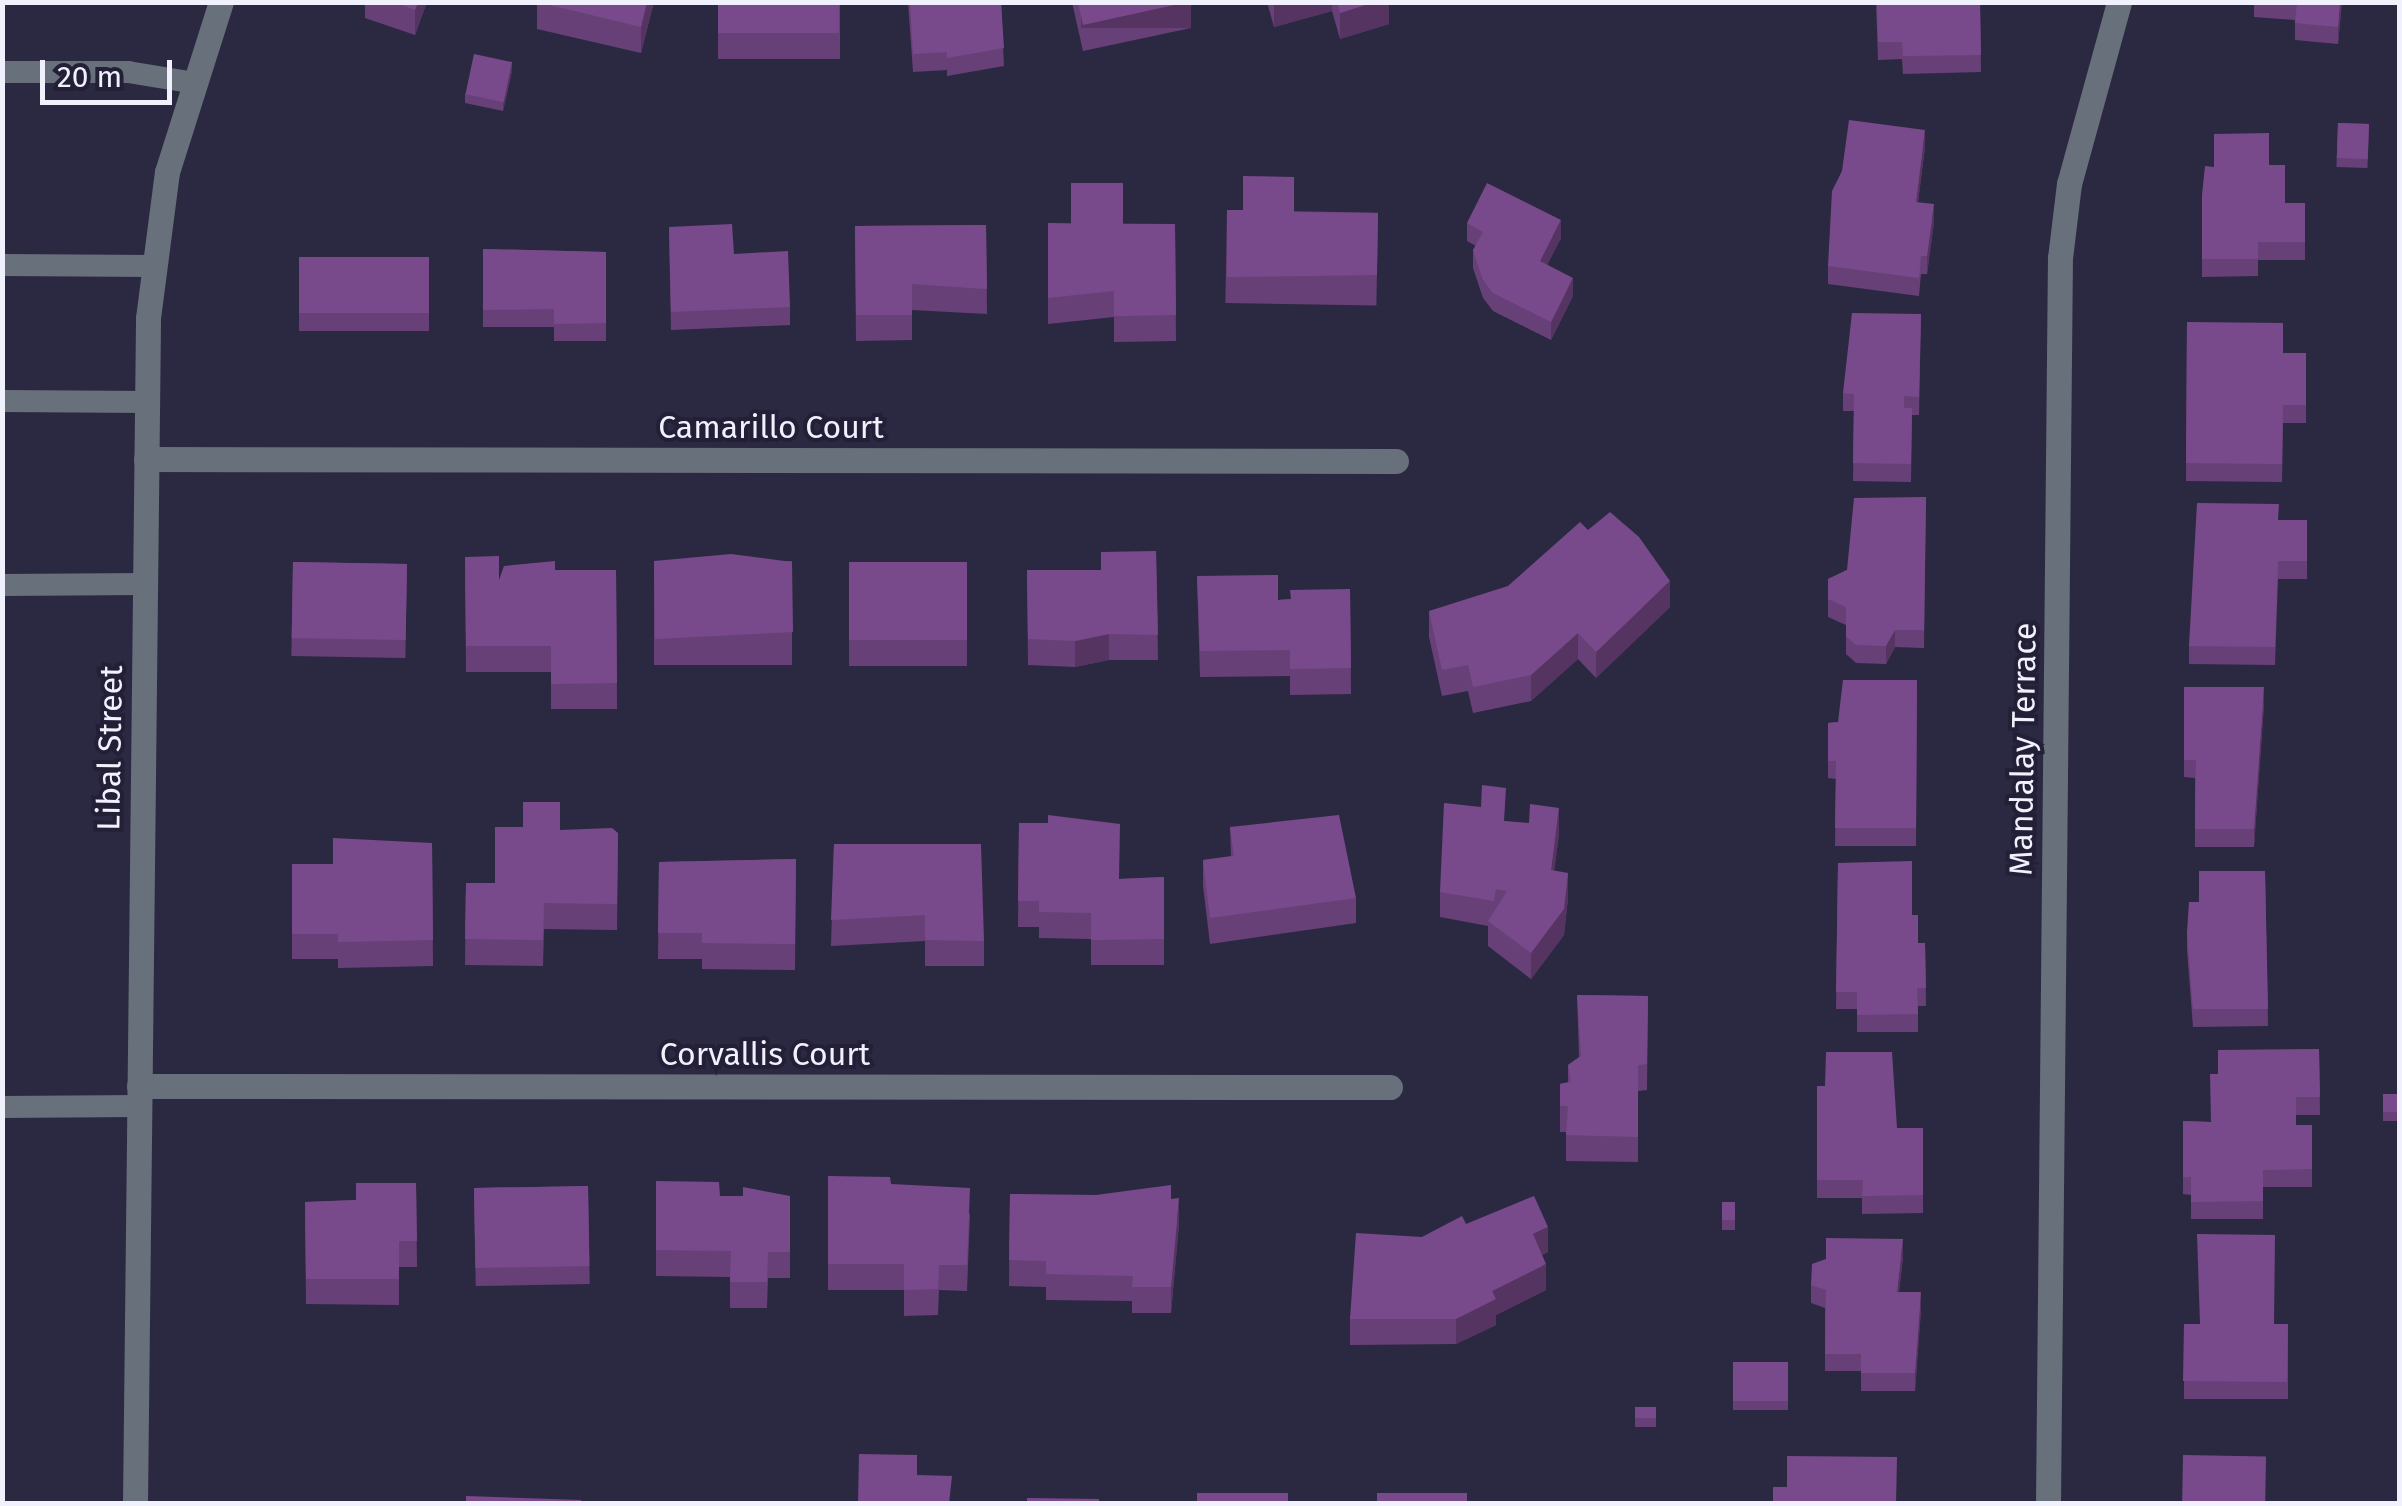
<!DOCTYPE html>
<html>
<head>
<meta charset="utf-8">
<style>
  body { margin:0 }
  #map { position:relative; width:2402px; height:1506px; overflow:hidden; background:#2b2941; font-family:"Fira Sans",sans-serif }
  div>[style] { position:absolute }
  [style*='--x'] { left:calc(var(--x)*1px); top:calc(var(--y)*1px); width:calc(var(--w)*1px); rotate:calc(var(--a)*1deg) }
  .service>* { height:22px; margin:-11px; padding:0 11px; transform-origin:11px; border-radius:11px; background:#68707b }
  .minor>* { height:25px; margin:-12.5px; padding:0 12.5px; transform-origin:12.5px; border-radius:12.5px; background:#68707b }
  .tertiary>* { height:25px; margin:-12.5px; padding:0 12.5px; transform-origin:12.5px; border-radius:12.5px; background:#68707b }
  .wall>* { inset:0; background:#684078; transform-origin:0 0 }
  .shaded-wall>* { inset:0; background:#553461; transform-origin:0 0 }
  .building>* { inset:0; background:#794a8b; transform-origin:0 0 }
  span { translate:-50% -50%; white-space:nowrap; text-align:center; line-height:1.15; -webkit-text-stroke:8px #221f37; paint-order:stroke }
  .street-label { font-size:32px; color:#f1f1fe }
  .frame { position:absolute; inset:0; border:5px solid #f1f1fe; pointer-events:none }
  .scale { position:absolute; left:40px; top:60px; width:132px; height:45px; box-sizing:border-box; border:5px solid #f1f1fe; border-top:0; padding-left:12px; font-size:30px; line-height:35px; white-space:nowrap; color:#f1f1fe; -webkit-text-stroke:8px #221f37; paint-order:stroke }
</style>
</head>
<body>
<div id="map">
  <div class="service">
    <div style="--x:2;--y:72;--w:126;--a:0"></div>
    <div style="--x:128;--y:72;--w:68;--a:9.3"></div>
    <div style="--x:2;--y:265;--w:150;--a:0.4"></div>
    <div style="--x:2;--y:401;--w:145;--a:0.4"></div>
    <div style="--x:2;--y:585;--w:142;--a:-0.4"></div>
    <div style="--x:2;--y:1107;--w:137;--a:-0.4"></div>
  </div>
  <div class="minor">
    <div style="--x:146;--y:459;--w:1250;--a:0.09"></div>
    <div style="--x:139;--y:1086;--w:1251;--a:0.05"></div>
    <div style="--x:2048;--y:1504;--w:1246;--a:-89.45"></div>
    <div style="--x:2060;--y:258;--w:75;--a:-83.1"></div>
    <div style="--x:2069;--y:184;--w:189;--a:-74.6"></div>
  </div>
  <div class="tertiary">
    <div style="--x:135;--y:1504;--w:1186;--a:-89.37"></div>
    <div style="--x:148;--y:318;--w:147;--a:-82.6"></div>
    <div style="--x:167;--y:172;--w:178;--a:-72.4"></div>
  </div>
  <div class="wall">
    <div style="clip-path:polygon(365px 2px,427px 2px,415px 35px,365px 18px)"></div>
    <div style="clip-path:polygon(537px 2px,654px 2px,641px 53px,537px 29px)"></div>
    <div style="left:718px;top:2px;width:122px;height:57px"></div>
    <div style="clip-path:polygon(908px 2px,1001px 2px,1004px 66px,947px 76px,947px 70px,913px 72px)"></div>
    <div style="clip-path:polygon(1072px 2px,1191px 2px,1191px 28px,1083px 51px)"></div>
    <div style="clip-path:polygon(1267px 2px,1389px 2px,1389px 24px,1340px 39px,1332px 11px,1274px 27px)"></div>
    <div style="clip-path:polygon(1876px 2px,1980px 2px,1981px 72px,1903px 74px,1902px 59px,1878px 60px)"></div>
    <div style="clip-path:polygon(2254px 2px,2342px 2px,2338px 44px,2295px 40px,2295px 20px,2254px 17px)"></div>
    <div style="clip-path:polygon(512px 71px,503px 111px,465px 103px,465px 94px)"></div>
    <div style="left:2338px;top:123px;width:31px;height:44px;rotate:2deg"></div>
    <div style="clip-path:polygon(1925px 147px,1918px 202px,1934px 222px,1927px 274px,1921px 274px,1919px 296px,1828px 284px,1828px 266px)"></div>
    <div style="clip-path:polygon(2269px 165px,2285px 203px,2305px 203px,2305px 260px,2258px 260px,2258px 276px,2202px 277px,2202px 195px)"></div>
    <div style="left:1227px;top:210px;width:151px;height:93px;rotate:1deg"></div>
    <div style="clip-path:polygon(1048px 223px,1175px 224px,1176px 341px,1114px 342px,1114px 317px,1048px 324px)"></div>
    <div style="clip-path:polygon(1467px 223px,1561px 238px,1547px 265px,1573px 296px,1551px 340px,1493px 311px,1483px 298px,1473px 268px,1473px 250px,1476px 246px,1467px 241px)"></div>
    <div style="clip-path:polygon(986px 225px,987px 314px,912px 310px,912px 340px,856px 341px,855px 226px)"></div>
    <div style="clip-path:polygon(669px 227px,734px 254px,790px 307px,790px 325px,671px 330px)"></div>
    <div style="clip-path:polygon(483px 249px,606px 252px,606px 341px,554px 341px,554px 327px,483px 327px)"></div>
    <div style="left:299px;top:257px;width:130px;height:74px"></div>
    <div style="clip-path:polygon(1921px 314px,1919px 415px,1912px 415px,1911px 482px,1853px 481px,1854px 411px,1843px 411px,1843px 393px)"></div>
    <div style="clip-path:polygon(2187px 322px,2283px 353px,2306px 353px,2306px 423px,2283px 423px,2282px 482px,2186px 481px)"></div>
    <div style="clip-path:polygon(1926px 497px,1924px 648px,1895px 647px,1886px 664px,1856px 663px,1846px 654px,1846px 625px,1828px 617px,1828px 579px,1847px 570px)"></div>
    <div style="clip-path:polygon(2278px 520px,2307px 520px,2307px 579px,2278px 579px,2275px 665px,2189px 664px,2189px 646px)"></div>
    <div style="clip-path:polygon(1156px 551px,1158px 660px,1109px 660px,1075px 667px,1028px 665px,1027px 570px,1101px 570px)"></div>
    <div style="clip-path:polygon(465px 557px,499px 580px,555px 570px,616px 570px,617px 709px,551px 709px,551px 672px,466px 672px)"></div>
    <div style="left:654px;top:561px;width:138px;height:104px"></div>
    <div style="left:293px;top:562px;width:114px;height:94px;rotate:1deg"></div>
    <div style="left:849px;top:562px;width:118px;height:104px"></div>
    <div style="clip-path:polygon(1197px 576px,1278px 600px,1291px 599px,1350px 589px,1351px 694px,1290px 695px,1290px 676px,1200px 677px)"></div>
    <div style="clip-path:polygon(1670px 607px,1596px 678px,1578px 659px,1531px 701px,1473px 713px,1468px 691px,1442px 696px,1429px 637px,1429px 611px)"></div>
    <div style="clip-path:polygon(1917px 680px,1916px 846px,1835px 846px,1836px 779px,1828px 778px,1828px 723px,1838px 722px)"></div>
    <div style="clip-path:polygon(2184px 687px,2264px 705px,2254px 847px,2195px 847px,2195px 778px,2184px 777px)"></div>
    <div style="clip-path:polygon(1506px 821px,1559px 834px,1554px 871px,1568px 898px,1564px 935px,1531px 979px,1488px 946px,1488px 926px,1440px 917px,1440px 892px)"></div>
    <div style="clip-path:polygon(1019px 823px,1119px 879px,1164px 877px,1164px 965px,1091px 965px,1091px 939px,1039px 938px,1039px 927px,1018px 927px)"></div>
    <div style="clip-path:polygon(1230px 827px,1356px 898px,1356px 923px,1210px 944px,1203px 886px,1203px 860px,1231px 856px)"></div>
    <div style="clip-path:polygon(560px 830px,618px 833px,617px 930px,544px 929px,543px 966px,465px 965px,466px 883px,495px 883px)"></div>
    <div style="clip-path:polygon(432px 843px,433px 966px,338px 968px,338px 959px,292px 959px,292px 864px,333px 864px)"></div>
    <div style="clip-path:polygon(834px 844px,984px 941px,984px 966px,925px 966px,925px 941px,831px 946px)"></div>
    <div style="clip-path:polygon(796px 859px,795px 970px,702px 969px,702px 959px,658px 959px,659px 862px)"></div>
    <div style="clip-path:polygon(1838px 863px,1912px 915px,1918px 943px,1925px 943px,1926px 1006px,1918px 1006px,1918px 1032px,1857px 1032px,1857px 1009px,1836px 1009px)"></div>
    <div style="clip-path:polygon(2265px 871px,2268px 1026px,2193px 1027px,2187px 950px,2187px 932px,2199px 902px)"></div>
    <div style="clip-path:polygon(1577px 995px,1648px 996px,1647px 1090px,1638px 1091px,1638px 1162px,1566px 1161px,1566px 1132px,1560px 1132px,1560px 1084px,1568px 1082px,1568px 1065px,1579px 1057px)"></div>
    <div style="clip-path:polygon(2319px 1049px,2320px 1115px,2296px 1115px,2296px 1125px,2312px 1125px,2312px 1187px,2263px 1187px,2263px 1219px,2191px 1219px,2191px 1195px,2183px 1194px,2183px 1121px,2211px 1122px,2218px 1074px)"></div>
    <div style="clip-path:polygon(1817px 1086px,1897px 1128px,1923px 1128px,1923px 1213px,1862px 1214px,1862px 1198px,1817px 1198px)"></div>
    <div style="left:2383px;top:1094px;width:16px;height:27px"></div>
    <div style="clip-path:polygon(828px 1176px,891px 1184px,970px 1214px,967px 1291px,939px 1290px,938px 1315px,904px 1316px,904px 1290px,828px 1290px)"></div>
    <div style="clip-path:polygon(656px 1181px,720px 1196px,790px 1196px,790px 1278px,768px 1278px,767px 1308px,730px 1308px,730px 1277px,656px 1276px)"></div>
    <div style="clip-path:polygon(416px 1183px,417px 1267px,399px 1267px,399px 1305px,306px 1304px,305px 1202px,356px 1200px)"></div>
    <div style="left:588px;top:1186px;width:98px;height:114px;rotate:89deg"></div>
    <div style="clip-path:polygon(1010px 1194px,1171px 1199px,1179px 1224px,1171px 1313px,1132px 1313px,1132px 1301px,1046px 1300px,1046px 1287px,1009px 1286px)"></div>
    <div style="left:1722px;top:1202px;width:13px;height:28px"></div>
    <div style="clip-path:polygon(1466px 1224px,1548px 1252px,1542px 1255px,1546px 1290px,1496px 1315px,1496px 1325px,1456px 1344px,1350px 1345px,1350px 1319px,1422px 1237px)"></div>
    <div style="clip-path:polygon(1903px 1257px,1899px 1292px,1921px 1310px,1915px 1391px,1861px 1391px,1861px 1371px,1825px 1371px,1825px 1308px,1811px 1303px,1811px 1285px)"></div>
    <div style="left:2184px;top:1324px;width:104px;height:75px"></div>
    <div style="left:1788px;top:1362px;width:48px;height:55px;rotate:90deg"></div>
    <div style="left:1635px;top:1407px;width:21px;height:20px"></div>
  </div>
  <div class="shaded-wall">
    <div style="clip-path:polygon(418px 2px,427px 2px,415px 35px,415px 10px)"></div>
    <div style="clip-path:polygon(647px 2px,654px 2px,641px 53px,641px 27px)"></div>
    <div style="left:1191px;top:2px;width:26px;height:110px;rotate:90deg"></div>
    <div style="clip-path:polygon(1274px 2px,1332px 2px,1332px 11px,1274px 27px)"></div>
    <div style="clip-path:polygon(1375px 2px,1389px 2px,1389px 24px,1340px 39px,1340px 13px)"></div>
    <div style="clip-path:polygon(2340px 2px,2342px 2px,2338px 44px,2338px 27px)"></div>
    <div style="clip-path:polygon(512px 62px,512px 71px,503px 111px,503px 102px)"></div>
    <div style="clip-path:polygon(1925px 130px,1925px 147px,1916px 219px,1916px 202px)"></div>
    <div style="clip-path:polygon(1934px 204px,1934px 222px,1927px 274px,1927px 256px)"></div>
    <div style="clip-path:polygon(1561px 220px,1561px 238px,1540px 279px,1540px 261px)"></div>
    <div style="clip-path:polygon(1573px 278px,1573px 296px,1551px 340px,1551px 322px)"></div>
    <div style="clip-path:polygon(1670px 581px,1670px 607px,1596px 678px,1596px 652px)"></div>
    <div style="clip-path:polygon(1895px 630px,1895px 647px,1886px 664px,1886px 646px)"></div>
    <div style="clip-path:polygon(1578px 633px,1578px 659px,1531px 701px,1531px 675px)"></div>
    <div style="clip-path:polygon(1109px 634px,1109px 660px,1075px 667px,1075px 641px)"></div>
    <div style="clip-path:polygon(2264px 687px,2264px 705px,2254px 847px,2254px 829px)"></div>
    <div style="clip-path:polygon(1559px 808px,1559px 834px,1551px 896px,1551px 870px)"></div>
    <div style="clip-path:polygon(1568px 873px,1568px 898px,1564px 935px,1531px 979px,1531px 953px)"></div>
    <div style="clip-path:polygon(1179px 1198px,1179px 1224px,1171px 1313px,1171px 1287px)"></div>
    <div style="clip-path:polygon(1548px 1227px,1548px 1252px,1533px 1260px,1533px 1234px)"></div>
    <div style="clip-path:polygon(1903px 1239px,1903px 1257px,1897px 1310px,1897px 1292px)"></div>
    <div style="clip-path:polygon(1546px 1264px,1546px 1290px,1496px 1315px,1496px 1325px,1456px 1344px,1456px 1319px,1492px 1291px)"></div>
    <div style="clip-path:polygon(1921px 1292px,1921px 1310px,1915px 1391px,1915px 1373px)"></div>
  </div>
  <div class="building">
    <div style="clip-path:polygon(395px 2px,418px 2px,415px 10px)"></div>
    <div style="clip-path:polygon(537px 2px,647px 2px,641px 27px)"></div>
    <div style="left:718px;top:2px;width:121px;height:31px"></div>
    <div style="clip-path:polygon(910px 2px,1001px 2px,1004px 48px,947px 58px,947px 52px,913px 54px)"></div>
    <div style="clip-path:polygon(1078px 2px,1188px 2px,1083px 25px)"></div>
    <div style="clip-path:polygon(1337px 2px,1375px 2px,1340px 13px)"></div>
    <div style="clip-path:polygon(1877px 2px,1980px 2px,1981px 55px,1903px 56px,1902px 42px,1878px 42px)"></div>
    <div style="clip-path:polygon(2293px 2px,2340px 2px,2338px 27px,2295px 23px,2297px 3px)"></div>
    <div style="left:474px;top:54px;width:39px;height:41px;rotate:12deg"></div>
    <div style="clip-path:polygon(1849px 120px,1925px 130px,1916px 202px,1934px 204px,1927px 256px,1921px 256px,1919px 278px,1828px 266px,1832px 191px,1842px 171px)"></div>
    <div style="left:2338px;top:123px;width:31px;height:35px;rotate:2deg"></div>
    <div style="clip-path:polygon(2269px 133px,2269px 165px,2285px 165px,2285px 203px,2305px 203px,2305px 242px,2258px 242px,2258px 259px,2202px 259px,2202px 195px,2205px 166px,2214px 167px,2214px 134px)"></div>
    <div style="clip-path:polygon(1243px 176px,1294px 177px,1294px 212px,1378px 213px,1377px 275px,1227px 277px,1227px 210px,1243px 210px)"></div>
    <div style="clip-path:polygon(1071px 183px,1123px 183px,1123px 224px,1175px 224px,1176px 315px,1114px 316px,1114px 291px,1048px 298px,1048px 223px,1071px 224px)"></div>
    <div style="clip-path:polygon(1487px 183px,1561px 220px,1540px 261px,1573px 278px,1551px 322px,1493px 293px,1483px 280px,1473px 250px,1483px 232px,1467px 223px)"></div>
    <div style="clip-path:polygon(732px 224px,734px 254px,788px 251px,790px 307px,671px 312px,669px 227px)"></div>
    <div style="clip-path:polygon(986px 225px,987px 289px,912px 284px,912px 315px,856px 315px,855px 226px)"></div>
    <div style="clip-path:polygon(483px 249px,606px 252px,606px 323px,554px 324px,554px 309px,483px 310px)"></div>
    <div style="left:299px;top:257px;width:130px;height:56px"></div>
    <div style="clip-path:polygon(1852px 313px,1921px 314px,1919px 397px,1904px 396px,1904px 408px,1912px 408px,1911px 464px,1853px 463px,1854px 394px,1843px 393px)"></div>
    <div style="clip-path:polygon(2187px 322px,2283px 323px,2283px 353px,2306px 353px,2306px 405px,2283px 405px,2282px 464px,2186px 463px)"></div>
    <div style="clip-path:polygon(1926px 497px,1924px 630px,1895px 630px,1886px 646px,1856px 645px,1846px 636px,1846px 607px,1828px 599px,1828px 579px,1847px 570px,1854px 498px)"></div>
    <div style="clip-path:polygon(2197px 503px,2279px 504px,2278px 520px,2307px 520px,2307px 561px,2278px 561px,2275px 647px,2189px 646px)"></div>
    <div style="clip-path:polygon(1610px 512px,1639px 537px,1670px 581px,1596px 652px,1578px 633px,1531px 675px,1473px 687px,1468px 665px,1442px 670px,1429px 611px,1508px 586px,1580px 522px,1588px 530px)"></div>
    <div style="clip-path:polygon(1156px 551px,1158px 635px,1109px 634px,1075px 641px,1028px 639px,1027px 570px,1101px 570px,1101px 552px)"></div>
    <div style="clip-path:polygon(731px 554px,792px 562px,793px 632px,655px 639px,654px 561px)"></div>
    <div style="clip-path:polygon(499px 556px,499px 580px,504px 566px,555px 561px,555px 570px,616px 570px,617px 683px,551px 684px,551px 646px,466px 646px,465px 557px)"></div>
    <div style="left:293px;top:562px;width:114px;height:76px;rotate:1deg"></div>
    <div style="left:849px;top:562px;width:118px;height:78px"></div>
    <div style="clip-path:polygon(1278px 575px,1278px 600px,1291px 599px,1290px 590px,1350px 589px,1351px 668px,1290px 669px,1290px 650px,1200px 651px,1197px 576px)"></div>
    <div style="clip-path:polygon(1843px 680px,1917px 680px,1916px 828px,1835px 828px,1836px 761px,1828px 761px,1828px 723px,1838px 722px)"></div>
    <div style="clip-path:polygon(2184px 687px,2264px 687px,2254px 829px,2195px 829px,2196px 760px,2184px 760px)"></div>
    <div style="clip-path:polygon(1482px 785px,1506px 788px,1504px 821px,1529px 823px,1530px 804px,1559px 808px,1551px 870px,1568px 873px,1564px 909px,1531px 953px,1488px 921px,1507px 891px,1496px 889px,1494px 901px,1440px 892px,1444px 803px,1481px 807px)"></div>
    <div style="clip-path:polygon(523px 802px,560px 802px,560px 830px,612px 828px,618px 833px,617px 904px,544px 903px,543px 940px,465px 939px,466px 883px,495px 883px,495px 827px,523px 827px)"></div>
    <div style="clip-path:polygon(1048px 815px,1120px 824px,1119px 879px,1164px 877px,1164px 939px,1091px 940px,1091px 913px,1039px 912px,1039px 901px,1018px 901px,1019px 823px,1048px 823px)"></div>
    <div style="clip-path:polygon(1339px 815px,1356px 898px,1210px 918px,1203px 860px,1234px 856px,1230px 827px)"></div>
    <div style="clip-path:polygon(333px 838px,432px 843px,433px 940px,338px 942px,338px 934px,292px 934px,292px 864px,333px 864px)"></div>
    <div style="clip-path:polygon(834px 844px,981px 844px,984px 941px,925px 940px,925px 915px,831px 920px)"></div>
    <div style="clip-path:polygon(796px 859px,795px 944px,702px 943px,702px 933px,658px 933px,659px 862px)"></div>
    <div style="clip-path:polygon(1912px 861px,1912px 915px,1918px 915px,1918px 943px,1925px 943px,1926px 988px,1917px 988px,1918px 1014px,1857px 1015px,1857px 992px,1836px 992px,1838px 863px)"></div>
    <div style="clip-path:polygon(2199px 871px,2265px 871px,2268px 1009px,2193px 1009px,2187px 932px,2189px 902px,2199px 902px)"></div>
    <div style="clip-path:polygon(1577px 995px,1648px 996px,1647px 1064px,1638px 1065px,1638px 1137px,1566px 1135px,1568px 1106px,1560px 1106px,1560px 1084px,1571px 1082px,1568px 1065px,1581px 1056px)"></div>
    <div style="clip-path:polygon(2319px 1049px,2320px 1097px,2296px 1097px,2296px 1125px,2312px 1125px,2312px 1169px,2263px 1170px,2263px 1201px,2191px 1202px,2191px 1177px,2183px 1177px,2183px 1121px,2211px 1122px,2210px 1074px,2218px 1074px,2218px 1050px)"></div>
    <div style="clip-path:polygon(1826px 1052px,1892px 1052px,1897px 1128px,1923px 1128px,1923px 1195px,1862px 1196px,1863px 1180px,1817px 1180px,1817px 1086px,1825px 1086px)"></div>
    <div style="left:2383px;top:1094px;width:16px;height:18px"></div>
    <div style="clip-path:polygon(828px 1176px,890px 1177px,891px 1184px,970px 1188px,967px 1265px,939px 1265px,938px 1289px,904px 1290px,904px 1264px,828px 1264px)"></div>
    <div style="clip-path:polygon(656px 1181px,719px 1182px,720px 1196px,743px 1196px,743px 1187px,790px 1196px,790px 1252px,768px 1252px,767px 1282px,730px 1282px,731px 1251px,656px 1250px)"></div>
    <div style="clip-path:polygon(356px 1183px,416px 1183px,417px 1241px,399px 1241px,399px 1279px,306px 1279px,305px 1202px,356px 1200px)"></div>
    <div style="clip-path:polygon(1171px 1185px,1171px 1199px,1179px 1198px,1171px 1287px,1132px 1287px,1133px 1276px,1046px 1274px,1046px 1261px,1009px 1260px,1010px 1194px,1096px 1195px)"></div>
    <div style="left:588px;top:1186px;width:80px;height:114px;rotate:89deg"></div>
    <div style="clip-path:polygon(1534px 1196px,1548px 1227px,1533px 1234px,1546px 1264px,1492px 1291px,1496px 1299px,1456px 1319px,1350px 1319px,1356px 1233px,1422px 1237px,1462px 1216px,1466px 1224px)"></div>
    <div style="left:1722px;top:1202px;width:13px;height:18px"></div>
    <div style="clip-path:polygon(2197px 1234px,2275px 1235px,2274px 1324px,2288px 1324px,2287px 1382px,2183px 1381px,2184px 1324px,2200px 1324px)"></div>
    <div style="clip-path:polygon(1826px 1238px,1903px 1239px,1897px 1292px,1921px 1292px,1915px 1373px,1861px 1373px,1861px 1354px,1825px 1354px,1826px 1290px,1811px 1285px,1812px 1264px,1826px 1259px)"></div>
    <div style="left:1788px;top:1362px;width:39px;height:55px;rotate:90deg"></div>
    <div style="left:1635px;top:1407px;width:21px;height:11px"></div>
    <div style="clip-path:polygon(859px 1454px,917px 1455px,917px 1475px,952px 1476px,949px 1504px,858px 1504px)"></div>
    <div style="left:2183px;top:1455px;width:83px;height:49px;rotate:1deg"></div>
    <div style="clip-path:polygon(1787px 1456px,1897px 1457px,1896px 1504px,1773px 1504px,1773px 1487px,1787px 1487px)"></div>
    <div style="left:1197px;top:1493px;width:91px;height:11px"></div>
    <div style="left:1467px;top:1493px;width:11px;height:90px;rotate:90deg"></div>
    <div style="clip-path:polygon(466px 1496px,581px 1500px,581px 1504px,466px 1504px)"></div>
    <div style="clip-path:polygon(1027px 1498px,1099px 1499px,1099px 1504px,1027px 1504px)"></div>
    <div style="clip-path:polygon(274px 1502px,328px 1504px,274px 1504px)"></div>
  </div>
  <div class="street-label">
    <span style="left:771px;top:427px">Camarillo Court</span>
    <span style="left:110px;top:748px;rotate:-89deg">Libal Street</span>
    <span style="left:2023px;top:749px;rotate:-89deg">Mandalay Terrace</span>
    <span style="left:765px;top:1054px">Corvallis Court</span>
  </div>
  <div class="frame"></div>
  <div class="scale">20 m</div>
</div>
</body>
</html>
